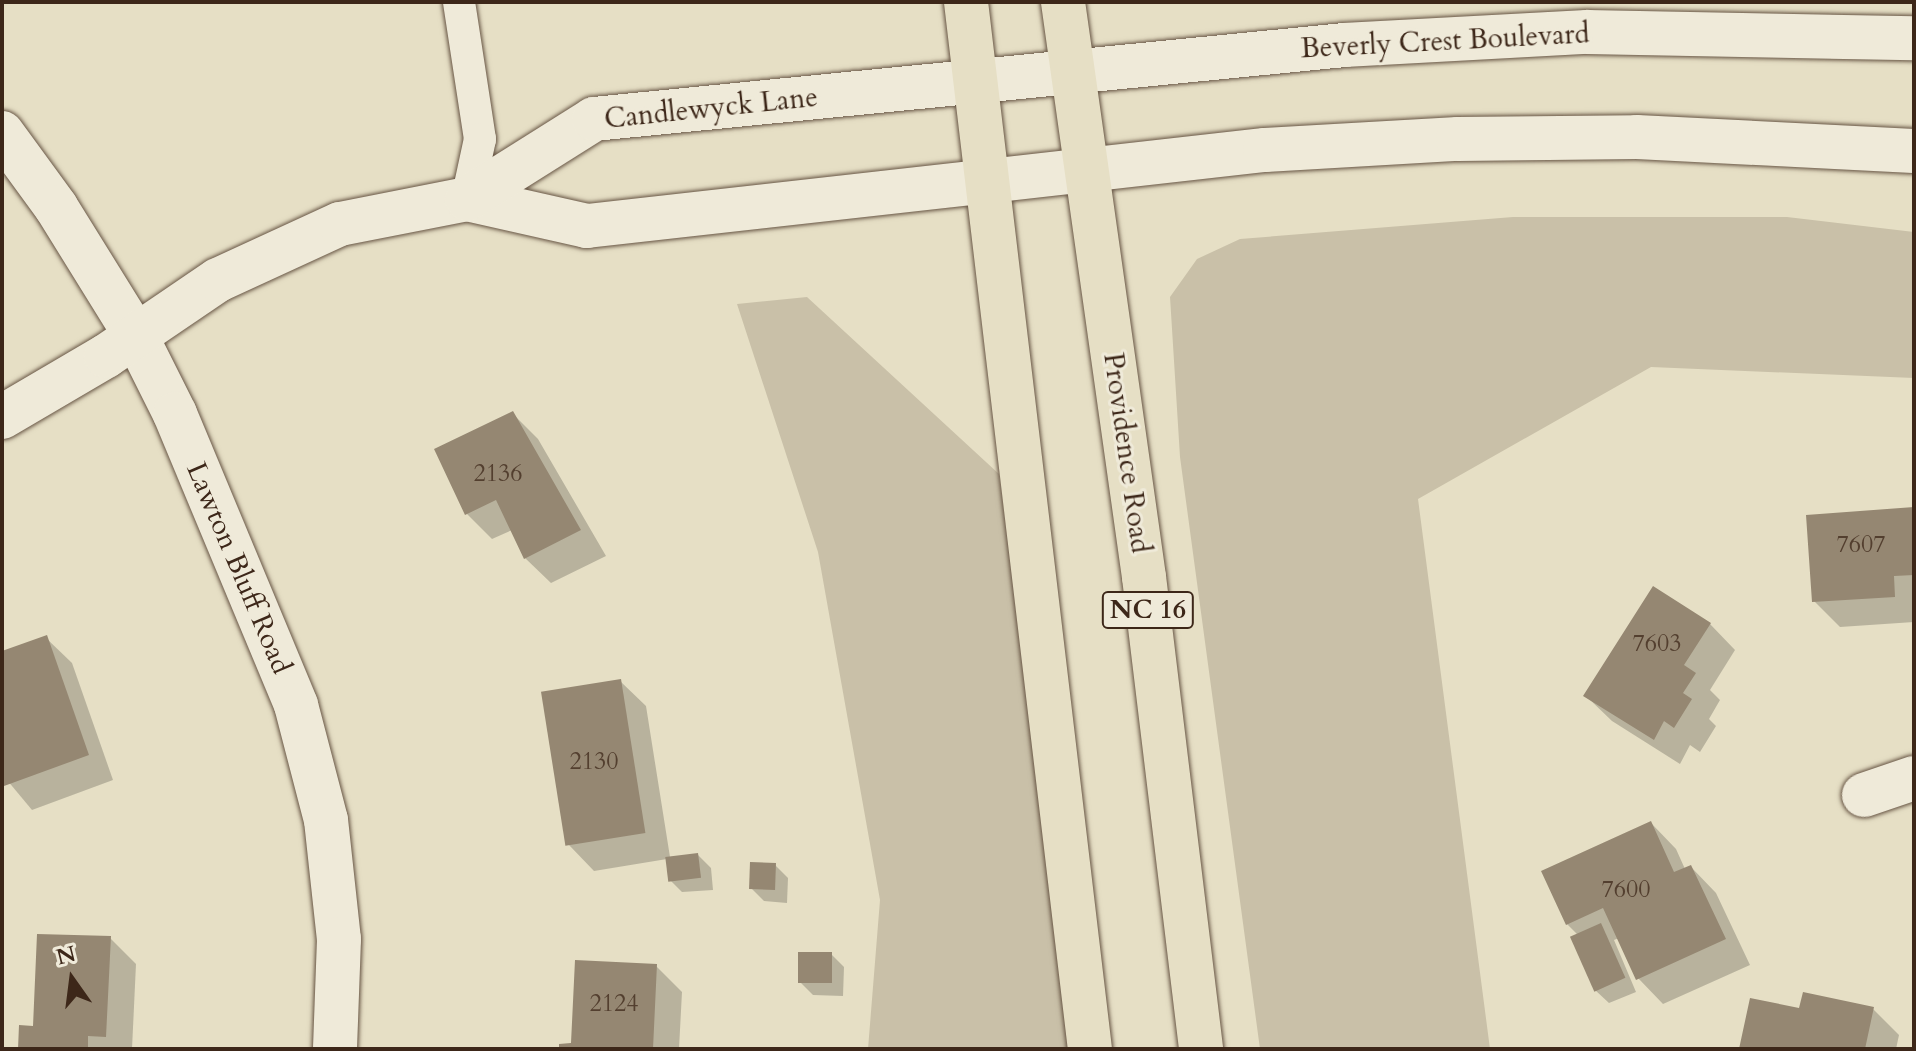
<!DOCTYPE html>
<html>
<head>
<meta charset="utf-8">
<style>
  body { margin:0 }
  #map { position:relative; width:1916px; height:1051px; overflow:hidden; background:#e6dfc5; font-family:Cardo,serif }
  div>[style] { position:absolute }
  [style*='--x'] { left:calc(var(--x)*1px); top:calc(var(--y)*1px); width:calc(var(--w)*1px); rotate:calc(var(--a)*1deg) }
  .green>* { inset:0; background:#c9c0a8 }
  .shadow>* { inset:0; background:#0003 }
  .building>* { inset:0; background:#958772; transform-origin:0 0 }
  .roads { filter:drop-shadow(0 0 2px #675544) drop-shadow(0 0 2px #675544) }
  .service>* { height:32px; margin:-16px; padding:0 16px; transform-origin:16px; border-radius:16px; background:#efead9 }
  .minor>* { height:44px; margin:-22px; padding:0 22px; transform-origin:22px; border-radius:22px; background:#efead9 }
  .primary>* { height:44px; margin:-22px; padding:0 22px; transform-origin:22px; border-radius:22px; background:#e6dfc5 }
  span { translate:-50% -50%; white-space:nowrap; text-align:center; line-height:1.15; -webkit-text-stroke:6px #efead9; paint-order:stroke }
  .number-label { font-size:24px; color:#533f2f }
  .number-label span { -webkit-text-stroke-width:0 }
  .shield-label span { padding:2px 6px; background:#efead9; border:2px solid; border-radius:6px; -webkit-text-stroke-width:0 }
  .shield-label { font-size:26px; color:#3d2719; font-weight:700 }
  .street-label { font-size:28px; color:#3d2719 }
  .frame { position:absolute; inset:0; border:4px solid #3d2719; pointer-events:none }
  .north { position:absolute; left:32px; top:939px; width:80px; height:80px; -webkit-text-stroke:6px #efead9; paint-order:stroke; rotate:346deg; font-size:22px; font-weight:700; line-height:32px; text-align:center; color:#3d2719 }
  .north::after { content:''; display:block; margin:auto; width:28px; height:36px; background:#3d2719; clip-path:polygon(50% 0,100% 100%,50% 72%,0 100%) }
</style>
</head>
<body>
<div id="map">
  <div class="green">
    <div style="clip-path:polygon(1513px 217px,1787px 217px,1914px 232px,1914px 378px,1651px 367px,1418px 499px,1490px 1049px,1260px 1049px,1180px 457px,1170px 297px,1197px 259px,1240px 239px)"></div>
    <div style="clip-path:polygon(807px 297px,999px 474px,1073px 1049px,868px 1049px,880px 900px,818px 552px,737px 304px)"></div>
  </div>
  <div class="shadow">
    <div style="clip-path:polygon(512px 413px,538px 439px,606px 556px,551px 583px,525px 558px,512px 530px,492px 539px,467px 514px)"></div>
    <div style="clip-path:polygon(1914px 509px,1914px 622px,1840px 627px,1814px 601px)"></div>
    <div style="clip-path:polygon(1710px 624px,1735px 650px,1710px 690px,1720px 700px,1709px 719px,1716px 726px,1700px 752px,1690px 745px,1680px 764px,1612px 721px,1586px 696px)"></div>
    <div style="clip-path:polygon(46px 638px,72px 663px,113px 780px,32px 810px,2px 774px,2px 653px)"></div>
    <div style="clip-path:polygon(620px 681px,646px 706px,670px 857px,698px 855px,711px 868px,713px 890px,682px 892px,669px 879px,667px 859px,594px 871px,569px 845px)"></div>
    <div style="clip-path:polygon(1651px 823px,1676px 849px,1685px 869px,1691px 867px,1716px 893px,1750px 965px,1663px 1004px,1638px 978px,1619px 938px,1614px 940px,1636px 992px,1609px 1003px,1595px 990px,1579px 936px,1567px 924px)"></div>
    <div style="clip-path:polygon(775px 865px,788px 878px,787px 903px,764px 901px,751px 888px)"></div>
    <div style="clip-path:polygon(110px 938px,136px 964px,132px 1049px,20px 1049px)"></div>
    <div style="clip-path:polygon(831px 954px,844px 967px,843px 996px,813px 995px,800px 982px)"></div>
    <div style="clip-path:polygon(656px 966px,682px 992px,679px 1049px,561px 1049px,573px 1045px)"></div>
    <div style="clip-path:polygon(1873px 1009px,1899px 1035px,1896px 1049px,1741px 1049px,1801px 1010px)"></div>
  </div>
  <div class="building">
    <div style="clip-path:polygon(513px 411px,581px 530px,524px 559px,496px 500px,465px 515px,434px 449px)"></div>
    <div style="clip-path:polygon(1914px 507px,1914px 575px,1894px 576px,1895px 597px,1812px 602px,1806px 515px)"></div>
    <div style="clip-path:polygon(1653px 586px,1711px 623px,1684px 665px,1696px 673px,1683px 693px,1692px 699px,1674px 728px,1664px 721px,1654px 740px,1583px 696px)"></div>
    <div style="clip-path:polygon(47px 635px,89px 755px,4px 786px,2px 651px)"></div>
    <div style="left:621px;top:679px;width:156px;height:81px;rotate:81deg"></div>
    <div style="clip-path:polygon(1651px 821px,1674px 872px,1691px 865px,1726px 939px,1636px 980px,1603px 908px,1566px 925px,1541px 871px)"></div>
    <div style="left:698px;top:853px;width:25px;height:33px;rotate:83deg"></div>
    <div style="left:750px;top:862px;width:26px;height:27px;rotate:2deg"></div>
    <div style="left:1601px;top:923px;width:60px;height:34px;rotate:66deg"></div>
    <div style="clip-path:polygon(37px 934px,111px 936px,106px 1037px,88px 1036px,88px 1049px,18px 1049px,19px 1025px,33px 1026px)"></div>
    <div style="left:798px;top:952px;width:34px;height:31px"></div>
    <div style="clip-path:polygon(575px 960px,657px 964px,653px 1049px,559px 1049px,559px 1044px,571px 1043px)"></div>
    <div style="clip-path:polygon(1803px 992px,1874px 1007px,1865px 1049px,1739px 1049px,1750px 998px,1799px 1008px)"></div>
  </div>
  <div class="roads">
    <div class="service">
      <div style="--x:459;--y:2;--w:139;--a:81.3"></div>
      <div style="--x:480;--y:139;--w:61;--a:102.2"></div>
    </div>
    <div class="minor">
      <div style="--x:2;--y:133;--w:92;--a:53.9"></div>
      <div style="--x:56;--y:207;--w:152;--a:58.2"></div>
      <div style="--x:136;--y:336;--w:87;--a:63.4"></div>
      <div style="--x:175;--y:414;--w:315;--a:67.4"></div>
      <div style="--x:296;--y:705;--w:119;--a:75.4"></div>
      <div style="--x:326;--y:820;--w:120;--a:83.8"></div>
      <div style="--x:339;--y:939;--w:110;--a:92.1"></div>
      <div style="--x:467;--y:199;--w:123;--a:12.7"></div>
      <div style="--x:587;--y:226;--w:682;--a:-6.4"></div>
      <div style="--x:1265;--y:150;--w:193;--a:-3.3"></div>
      <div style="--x:1458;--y:139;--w:179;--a:-0.6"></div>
      <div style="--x:1637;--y:137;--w:277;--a:2.9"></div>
      <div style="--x:2;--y:417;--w:121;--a:-30.4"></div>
      <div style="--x:106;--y:356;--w:135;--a:-34.2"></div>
      <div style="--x:218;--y:280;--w:134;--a:-24.7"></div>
      <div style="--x:340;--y:224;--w:129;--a:-11.1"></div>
      <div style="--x:467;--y:199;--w:150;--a:-32.2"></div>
      <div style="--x:594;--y:119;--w:754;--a:-5.63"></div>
      <div style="--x:1344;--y:45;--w:243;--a:-3.1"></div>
      <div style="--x:1587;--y:32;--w:327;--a:1.1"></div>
      <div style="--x:1864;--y:795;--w:53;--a:-18.8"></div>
    </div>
    <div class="primary">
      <div style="--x:966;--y:2;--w:1054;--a:83.25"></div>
      <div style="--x:1063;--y:2;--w:581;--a:81.98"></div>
      <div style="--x:1144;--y:577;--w:475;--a:83.1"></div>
    </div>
  </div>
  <div class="number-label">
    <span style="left:498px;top:474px">2136</span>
    <span style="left:1861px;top:545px">7607</span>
    <span style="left:1657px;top:644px">7603</span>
    <span style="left:594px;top:762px">2130</span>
    <span style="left:1626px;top:890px">7600</span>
    <span style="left:614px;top:1004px">2124</span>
  </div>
  <div class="shield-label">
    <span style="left:1148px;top:610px">NC 16</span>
  </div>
  <div class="street-label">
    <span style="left:1445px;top:41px;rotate:-3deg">Beverly Crest Boulevard</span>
    <span style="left:711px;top:108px;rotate:-6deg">Candlewyck Lane</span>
    <span style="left:1127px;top:453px;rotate:82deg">Providence Road</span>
    <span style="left:239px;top:568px;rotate:67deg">Lawton Bluff Road</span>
  </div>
  <div class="frame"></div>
  <div class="north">N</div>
</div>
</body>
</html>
